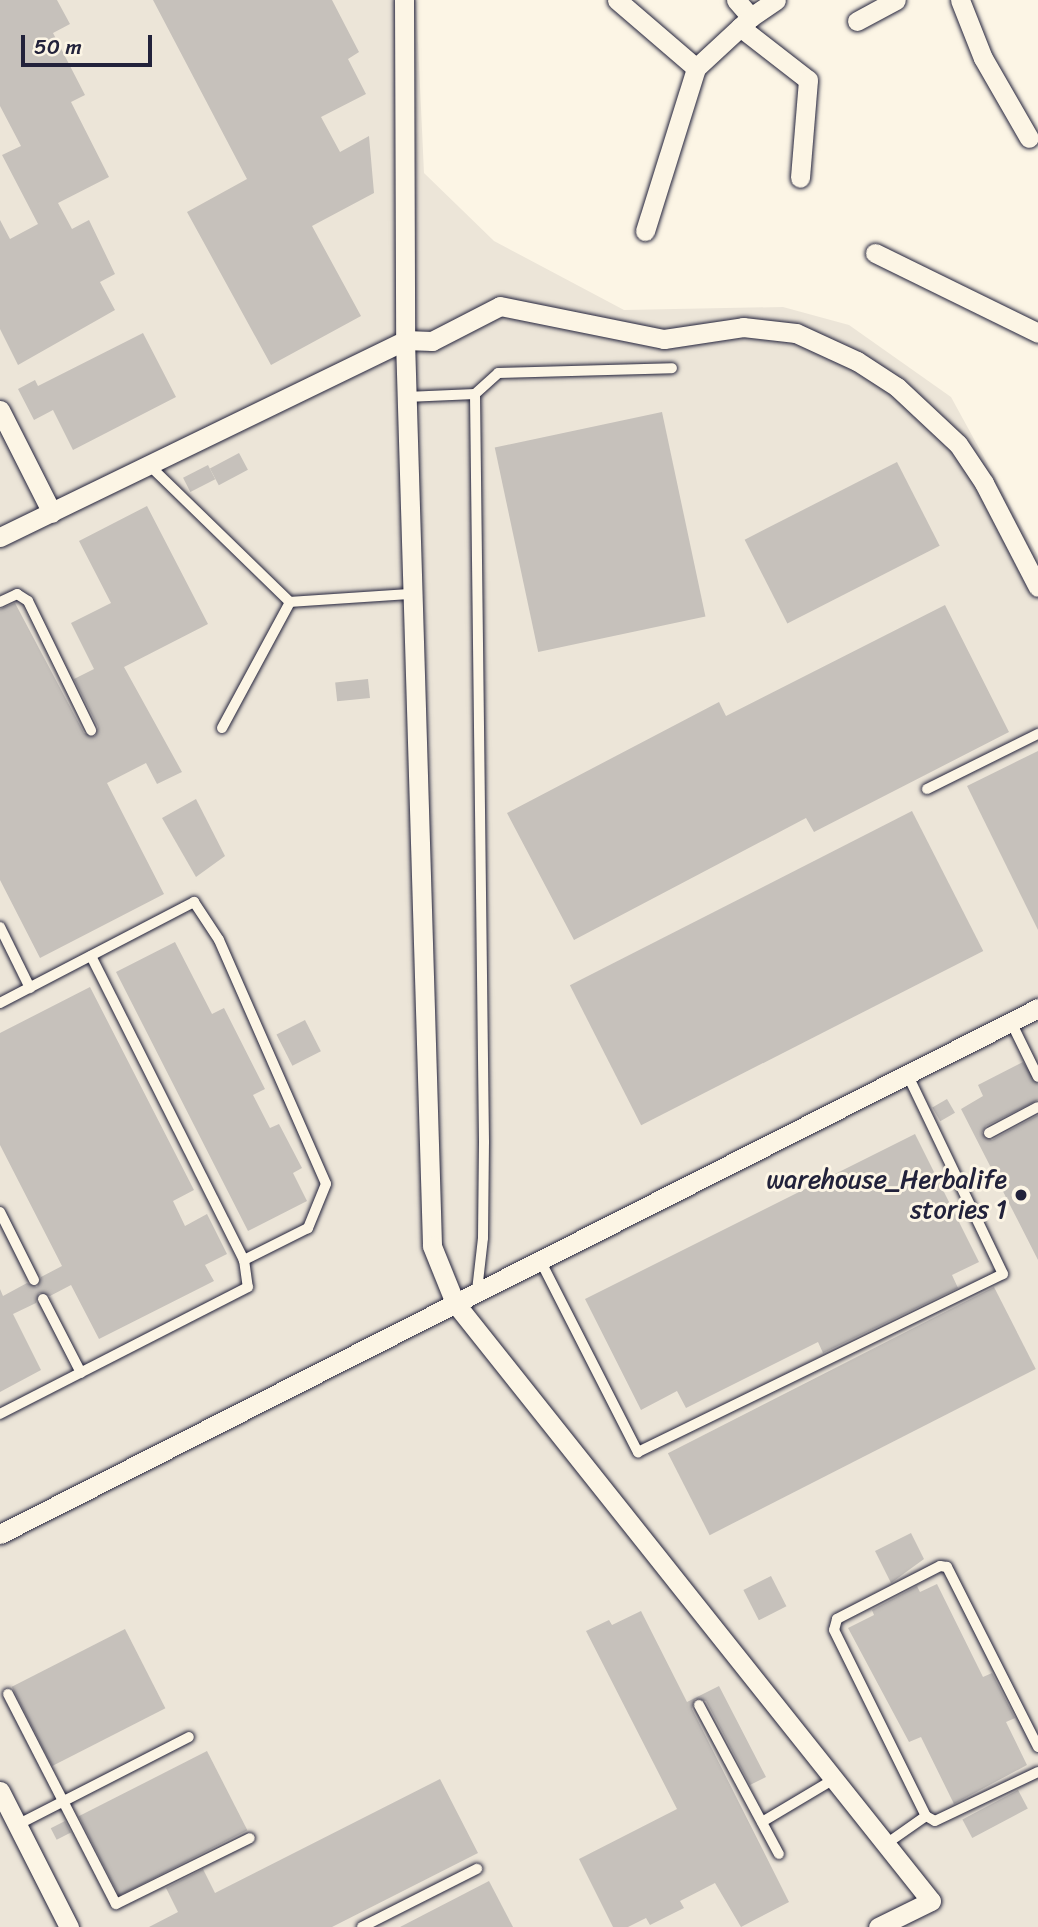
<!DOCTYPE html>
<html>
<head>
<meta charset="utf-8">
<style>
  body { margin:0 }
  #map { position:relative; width:1038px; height:1927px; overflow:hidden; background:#fcf5e5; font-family:Sriracha,sans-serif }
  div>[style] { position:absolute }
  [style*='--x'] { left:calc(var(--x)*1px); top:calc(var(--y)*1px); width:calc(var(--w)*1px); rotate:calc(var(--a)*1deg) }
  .built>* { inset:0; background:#ece5d8 }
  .building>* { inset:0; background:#c6c1bb; transform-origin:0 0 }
  .roads { filter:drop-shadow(0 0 2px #22223b) drop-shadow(0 0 2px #22223b) }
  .lane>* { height:10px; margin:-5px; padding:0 5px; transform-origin:5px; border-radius:5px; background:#fcf5e5 }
  .street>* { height:19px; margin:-9.5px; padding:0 9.5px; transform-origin:9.5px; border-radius:9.5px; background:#fcf5e5 }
  .dots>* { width:19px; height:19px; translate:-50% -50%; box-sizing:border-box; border:4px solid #fcf5e5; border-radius:50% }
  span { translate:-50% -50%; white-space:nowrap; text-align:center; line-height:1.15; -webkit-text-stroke:6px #fcf5e5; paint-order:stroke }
  .poi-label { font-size:26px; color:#22223b }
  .right { translate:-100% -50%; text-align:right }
  .scale { position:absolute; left:21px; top:35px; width:131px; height:32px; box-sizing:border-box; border:4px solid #22223b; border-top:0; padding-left:9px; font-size:21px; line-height:24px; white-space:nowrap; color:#22223b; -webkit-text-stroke:5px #fcf5e5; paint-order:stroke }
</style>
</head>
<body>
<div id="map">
  <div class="built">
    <div style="clip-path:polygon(0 0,416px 0,424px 173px,494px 241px,624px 310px,783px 307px,849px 325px,951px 397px,1038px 556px,1038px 1927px,0 1927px)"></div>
  </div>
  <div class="building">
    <div style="clip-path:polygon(0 0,57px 0,70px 24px,53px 33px,85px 95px,71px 102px,109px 177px,58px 203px,72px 229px,89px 220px,115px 274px,100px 282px,115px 310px,18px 365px,0 329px,0 220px,10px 239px,38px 224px,2px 155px,21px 146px,0 106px)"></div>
    <div style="clip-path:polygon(153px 0,332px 0,359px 52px,348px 59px,366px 94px,321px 117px,340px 152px,369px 136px,374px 193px,312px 226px,361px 316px,271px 365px,187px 212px,247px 179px)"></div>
    <div style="clip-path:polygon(143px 333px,176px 397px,73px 450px,53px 410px,34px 420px,18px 389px,35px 380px,38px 386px)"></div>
    <div style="left:662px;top:412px;width:209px;height:171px;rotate:78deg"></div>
    <div style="left:239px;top:453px;width:19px;height:33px;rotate:62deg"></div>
    <div style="left:897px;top:462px;width:94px;height:171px;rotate:63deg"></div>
    <div style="left:208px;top:465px;width:16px;height:28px;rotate:63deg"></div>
    <div style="clip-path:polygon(147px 506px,208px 624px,124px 667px,182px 772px,157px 784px,146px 763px,107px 783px,164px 894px,40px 958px,0 880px,0 609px,15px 603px,84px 733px,95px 736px,98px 727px,74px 679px,94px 669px,71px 623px,111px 603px,79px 541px)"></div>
    <div style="clip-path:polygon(945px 605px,1009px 732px,814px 832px,806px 818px,574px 940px,507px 813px,719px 702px,726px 716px)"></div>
    <div style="left:368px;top:679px;width:19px;height:33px;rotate:84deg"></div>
    <div style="clip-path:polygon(1038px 751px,1038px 930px,967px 786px)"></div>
    <div style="clip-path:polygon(196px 799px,225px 856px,196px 877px,162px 818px)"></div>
    <div style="left:912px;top:811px;width:157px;height:384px;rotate:63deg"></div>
    <div style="clip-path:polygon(175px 942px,212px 1014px,224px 1008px,265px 1089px,253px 1095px,270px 1128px,279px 1124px,302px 1168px,293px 1173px,307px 1201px,248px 1231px,116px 972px)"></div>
    <div style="clip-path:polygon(90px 987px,194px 1190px,173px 1201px,185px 1226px,207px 1214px,227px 1254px,205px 1265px,214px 1281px,99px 1339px,71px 1285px,50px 1296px,39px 1293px,36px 1303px,13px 1314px,41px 1370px,0 1392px,0 1289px,3px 1296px,27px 1283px,37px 1287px,41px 1277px,62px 1266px,0 1145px,0 1033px)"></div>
    <div style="left:305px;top:1020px;width:35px;height:32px;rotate:63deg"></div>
    <div style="clip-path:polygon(1023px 1062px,1038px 1084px,1038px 1100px,986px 1126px,982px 1133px,992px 1140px,1038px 1115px,1038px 1260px,961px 1109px,983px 1096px,978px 1085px)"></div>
    <div style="left:947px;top:1099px;width:16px;height:17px;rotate:60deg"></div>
    <div style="clip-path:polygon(915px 1134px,979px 1262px,952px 1275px,958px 1288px,823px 1353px,818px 1342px,686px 1408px,677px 1391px,641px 1410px,585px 1299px)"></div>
    <div style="left:994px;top:1287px;width:92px;height:366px;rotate:63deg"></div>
    <div style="clip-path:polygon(911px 1533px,924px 1559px,891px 1583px,875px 1551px)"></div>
    <div style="left:771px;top:1576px;width:34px;height:31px;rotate:63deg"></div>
    <div style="clip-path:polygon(937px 1584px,983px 1677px,992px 1673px,1015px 1718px,1006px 1722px,1027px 1765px,954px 1804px,921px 1737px,909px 1742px,848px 1628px,874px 1615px,872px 1610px,917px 1586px,920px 1592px)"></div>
    <div style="clip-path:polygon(641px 1611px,687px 1702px,719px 1686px,766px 1777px,750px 1785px,706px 1701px,695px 1699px,692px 1709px,789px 1902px,741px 1927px,715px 1883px,680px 1901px,684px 1908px,650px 1925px,646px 1918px,628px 1927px,613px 1927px,579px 1859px,677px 1809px,586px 1631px,609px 1620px,612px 1625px)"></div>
    <div style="left:125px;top:1629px;width:89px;height:127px;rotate:63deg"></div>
    <div style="left:207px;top:1751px;width:89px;height:144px;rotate:63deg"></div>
    <div style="clip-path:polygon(440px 1779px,478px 1853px,332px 1927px,149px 1927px,178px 1912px,166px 1888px,203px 1869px,215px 1893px)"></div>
    <div style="left:1018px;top:1790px;width:21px;height:63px;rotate:62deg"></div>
    <div style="left:65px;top:1821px;width:13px;height:16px;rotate:63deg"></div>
    <div style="clip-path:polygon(489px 1881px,513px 1927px,400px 1927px)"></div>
  </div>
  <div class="roads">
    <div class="lane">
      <div style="--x:475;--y:394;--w:748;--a:89.31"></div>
      <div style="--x:484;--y:1142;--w:96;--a:90.6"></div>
      <div style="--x:483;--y:1238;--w:53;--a:96.5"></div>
      <div style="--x:406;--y:397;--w:69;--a:-2.5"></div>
      <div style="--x:475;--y:394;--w:31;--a:-42"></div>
      <div style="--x:498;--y:373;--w:174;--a:-1.6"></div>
      <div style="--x:149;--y:465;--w:197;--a:44.2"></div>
      <div style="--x:0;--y:602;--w:19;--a:-25"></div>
      <div style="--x:17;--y:594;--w:13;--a:32"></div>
      <div style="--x:28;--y:601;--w:144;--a:64"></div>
      <div style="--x:222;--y:728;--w:143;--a:-61.6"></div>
      <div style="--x:290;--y:602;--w:122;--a:-3.8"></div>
      <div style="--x:927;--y:789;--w:124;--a:-26.4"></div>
      <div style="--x:0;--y:927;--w:68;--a:63.8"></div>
      <div style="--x:91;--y:956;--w:340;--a:63.3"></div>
      <div style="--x:0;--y:1003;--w:219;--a:-27.5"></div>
      <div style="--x:194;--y:902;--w:45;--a:56.7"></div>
      <div style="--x:219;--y:940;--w:266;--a:66.3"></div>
      <div style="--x:326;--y:1184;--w:48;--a:112.2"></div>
      <div style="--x:308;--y:1228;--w:72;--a:153.4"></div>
      <div style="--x:244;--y:1260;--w:27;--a:82"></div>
      <div style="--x:248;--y:1287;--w:279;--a:152.9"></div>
      <div style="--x:1011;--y:1022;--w:61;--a:63.9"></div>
      <div style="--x:989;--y:1133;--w:55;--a:-28"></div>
      <div style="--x:0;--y:1212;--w:76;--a:63.4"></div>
      <div style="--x:540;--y:1260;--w:216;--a:63"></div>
      <div style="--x:638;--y:1452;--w:406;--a:-26"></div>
      <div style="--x:1003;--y:1274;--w:222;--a:-115.6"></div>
      <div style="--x:43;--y:1299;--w:83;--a:62.8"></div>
      <div style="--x:8;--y:1694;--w:236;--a:62.8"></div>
      <div style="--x:116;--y:1904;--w:149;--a:-26.2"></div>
      <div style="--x:699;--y:1705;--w:169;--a:61.8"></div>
      <div style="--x:1038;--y:1747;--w:202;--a:-116.8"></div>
      <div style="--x:947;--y:1567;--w:7;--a:-172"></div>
      <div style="--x:940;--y:1566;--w:116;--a:152.8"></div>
      <div style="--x:837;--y:1619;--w:11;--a:105"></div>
      <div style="--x:834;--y:1630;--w:208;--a:63.7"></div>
      <div style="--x:926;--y:1816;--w:10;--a:29"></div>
      <div style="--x:935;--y:1821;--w:114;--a:-25.4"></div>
      <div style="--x:762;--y:1822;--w:84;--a:-30.8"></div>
      <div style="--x:17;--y:1825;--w:193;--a:-27.1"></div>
      <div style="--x:886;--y:1844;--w:49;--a:-35"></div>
      <div style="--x:362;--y:1927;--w:129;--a:-26.8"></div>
    </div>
    <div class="street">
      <div style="--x:404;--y:0;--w:340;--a:89.8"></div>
      <div style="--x:405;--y:340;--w:906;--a:88.29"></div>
      <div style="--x:432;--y:1246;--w:61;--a:68"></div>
      <div style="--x:455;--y:1303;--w:764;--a:51.48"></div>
      <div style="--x:931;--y:1901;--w:59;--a:153.9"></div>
      <div style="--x:617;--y:0;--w:104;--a:40.7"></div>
      <div style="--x:736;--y:0;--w:23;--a:49"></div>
      <div style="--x:960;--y:0;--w:62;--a:68.4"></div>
      <div style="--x:983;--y:58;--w:92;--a:60.1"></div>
      <div style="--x:857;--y:21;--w:44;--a:-28.3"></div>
      <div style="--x:740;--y:27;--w:86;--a:37.9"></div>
      <div style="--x:808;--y:80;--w:98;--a:94.7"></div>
      <div style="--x:645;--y:231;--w:171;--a:-72.6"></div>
      <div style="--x:696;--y:68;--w:75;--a:-42.8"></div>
      <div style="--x:751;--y:17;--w:30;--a:-34"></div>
      <div style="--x:875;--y:253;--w:182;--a:26.1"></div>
      <div style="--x:0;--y:410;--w:115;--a:63.2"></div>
      <div style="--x:0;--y:537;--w:450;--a:-25.9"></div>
      <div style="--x:405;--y:340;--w:27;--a:2"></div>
      <div style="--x:432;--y:341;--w:76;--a:-27.2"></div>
      <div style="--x:500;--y:306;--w:167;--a:11.4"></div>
      <div style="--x:664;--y:339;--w:80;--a:-8.6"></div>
      <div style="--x:743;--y:327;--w:53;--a:6.5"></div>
      <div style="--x:796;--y:333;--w:67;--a:24.7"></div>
      <div style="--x:857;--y:361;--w:48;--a:33"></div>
      <div style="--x:897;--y:387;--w:83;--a:43.1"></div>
      <div style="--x:958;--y:444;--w:47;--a:56.3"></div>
      <div style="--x:984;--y:483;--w:117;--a:62.6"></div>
      <div style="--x:0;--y:1534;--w:1164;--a:-26.87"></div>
      <div style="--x:0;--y:1791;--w:153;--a:63.1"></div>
    </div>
  </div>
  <div class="dots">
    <div style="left:1021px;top:1195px;background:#22223b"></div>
  </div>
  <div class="poi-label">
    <span class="right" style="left:1007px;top:1195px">warehouse_Herbalife<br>stories 1</span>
  </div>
  <div class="scale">50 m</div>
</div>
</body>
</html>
